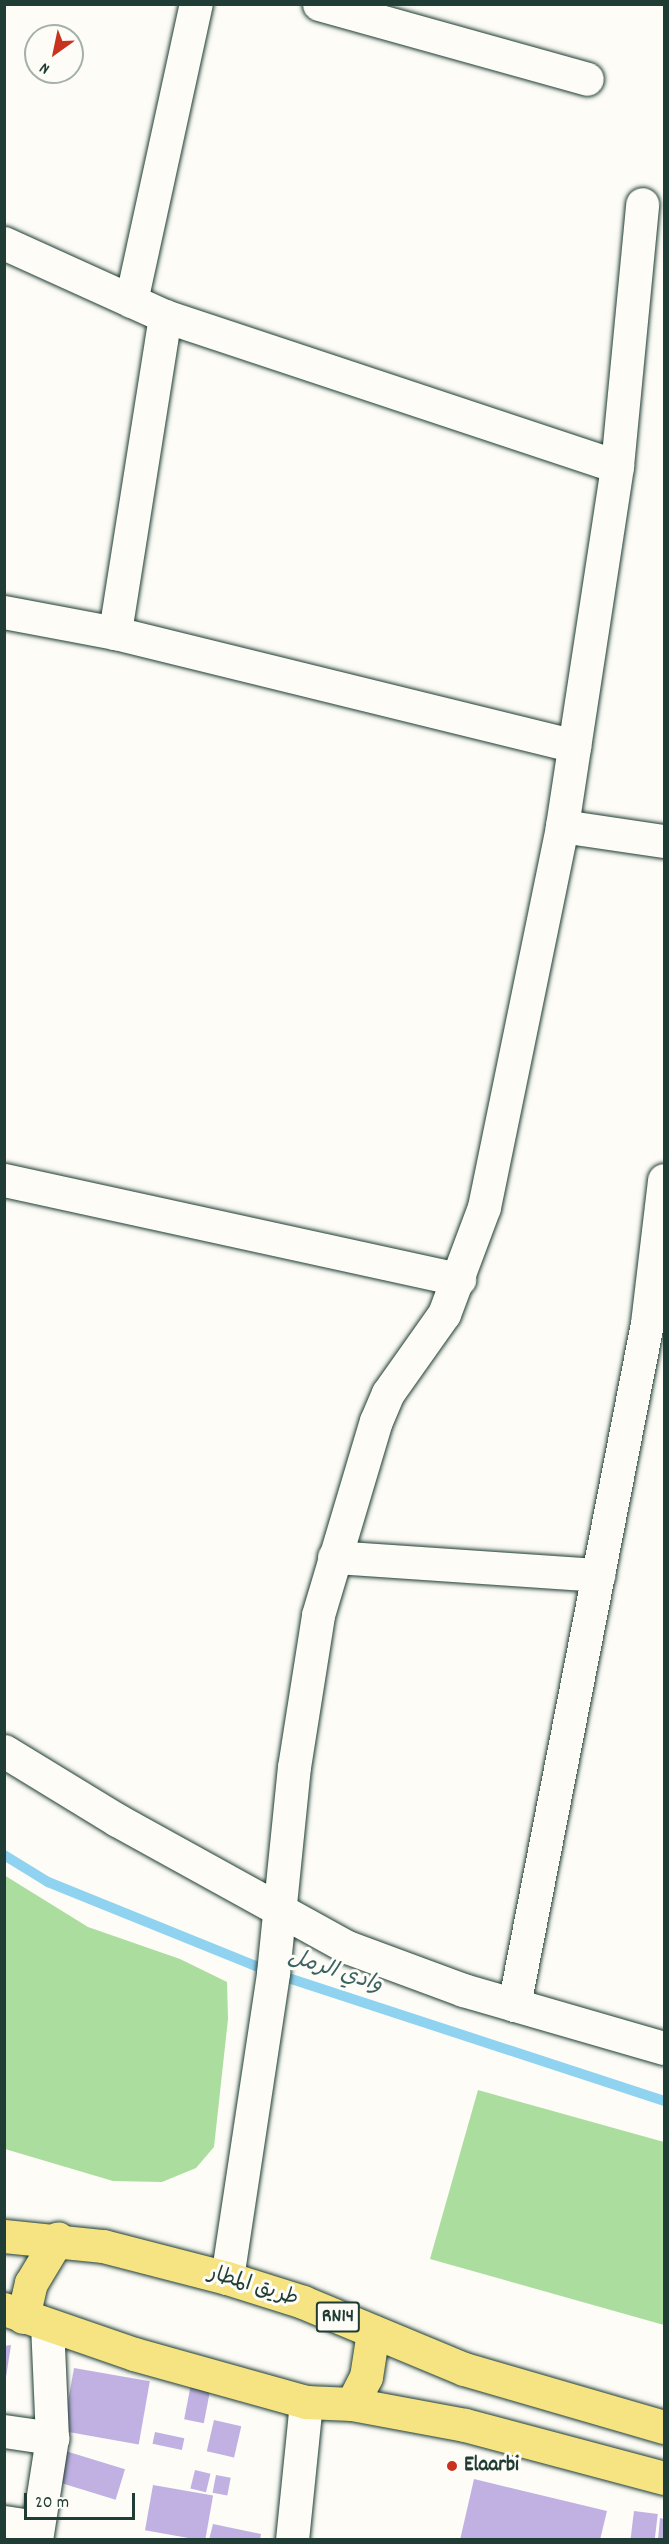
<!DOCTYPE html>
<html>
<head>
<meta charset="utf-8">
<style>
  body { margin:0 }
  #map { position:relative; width:669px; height:2544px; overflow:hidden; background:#fdfcf7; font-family:Dekko,"Playpen Sans Arabic",sans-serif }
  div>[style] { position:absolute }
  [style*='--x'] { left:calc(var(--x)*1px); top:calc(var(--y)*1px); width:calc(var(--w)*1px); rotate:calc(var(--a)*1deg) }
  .green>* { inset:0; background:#abdd9e }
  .stream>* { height:10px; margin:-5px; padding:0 5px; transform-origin:5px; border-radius:5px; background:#8fd3f1 }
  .building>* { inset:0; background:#c1b1e2; transform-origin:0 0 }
  .roads { filter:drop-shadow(0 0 2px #1f3d34) drop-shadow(0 0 2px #1f3d34) }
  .minor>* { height:33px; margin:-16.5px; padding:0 16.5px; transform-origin:16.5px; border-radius:16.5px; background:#fdfcf7 }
  .major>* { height:33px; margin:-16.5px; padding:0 16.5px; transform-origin:16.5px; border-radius:16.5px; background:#f6e381 }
  .dots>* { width:16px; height:16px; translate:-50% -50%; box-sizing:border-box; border:3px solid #fdfcf7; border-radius:50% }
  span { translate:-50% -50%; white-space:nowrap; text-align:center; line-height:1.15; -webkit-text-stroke:6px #fdfcf7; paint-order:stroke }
  .shield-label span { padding:2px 4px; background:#fdfcf7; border:2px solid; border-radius:4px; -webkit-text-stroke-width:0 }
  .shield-label { font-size:20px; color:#1f3d34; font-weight:700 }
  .street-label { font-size:21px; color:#1f3d34 }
  .poi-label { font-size:21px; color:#1f3d34; font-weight:700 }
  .left { translate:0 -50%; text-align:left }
  .water-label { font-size:22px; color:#3b6263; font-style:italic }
  .frame { position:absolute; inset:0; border:6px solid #1f3d34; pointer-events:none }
  .north { position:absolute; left:24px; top:24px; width:60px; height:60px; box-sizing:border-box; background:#fdfcf7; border:2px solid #a4b0a9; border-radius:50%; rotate:213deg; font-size:16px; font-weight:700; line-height:24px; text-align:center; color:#1f3d34 }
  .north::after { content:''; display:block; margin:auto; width:21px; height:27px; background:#c8321e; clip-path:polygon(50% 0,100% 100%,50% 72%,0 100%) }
  .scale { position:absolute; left:24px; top:2493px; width:111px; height:27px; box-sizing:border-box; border:3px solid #1f3d34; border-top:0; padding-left:8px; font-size:18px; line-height:21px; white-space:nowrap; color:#1f3d34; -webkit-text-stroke:4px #fdfcf7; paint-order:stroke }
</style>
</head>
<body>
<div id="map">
  <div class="green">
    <div style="clip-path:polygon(4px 1875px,88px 1927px,180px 1959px,227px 1982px,228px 2019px,214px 2147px,196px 2168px,162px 2182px,113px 2181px,5px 2149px)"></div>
    <div style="clip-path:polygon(478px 2090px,664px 2142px,664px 2325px,430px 2259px)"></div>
  </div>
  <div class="stream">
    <div style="--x:4;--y:1855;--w:52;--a:31.5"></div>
    <div style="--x:48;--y:1882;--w:243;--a:22"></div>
    <div style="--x:273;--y:1973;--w:411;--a:18.1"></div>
  </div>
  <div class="building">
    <div style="clip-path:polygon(11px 2345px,6px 2377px,4px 2377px,4px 2346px)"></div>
    <div style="left:74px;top:2368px;width:77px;height:64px;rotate:10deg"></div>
    <div style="left:191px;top:2384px;width:20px;height:36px;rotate:11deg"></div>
    <div style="left:214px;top:2420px;width:28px;height:32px;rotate:13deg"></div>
    <div style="left:155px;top:2432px;width:30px;height:12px;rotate:12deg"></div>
    <div style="left:59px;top:2449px;width:69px;height:32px;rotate:17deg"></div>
    <div style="left:195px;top:2470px;width:16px;height:19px;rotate:14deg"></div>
    <div style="left:216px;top:2475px;width:15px;height:18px;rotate:11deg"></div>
    <div style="clip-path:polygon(474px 2479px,607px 2511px,600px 2540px,460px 2540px)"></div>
    <div style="left:153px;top:2485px;width:61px;height:46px;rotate:10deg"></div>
    <div style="left:634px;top:2511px;width:24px;height:29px;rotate:7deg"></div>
    <div style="clip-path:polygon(660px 2518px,664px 2519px,664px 2540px,658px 2540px)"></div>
    <div style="clip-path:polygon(213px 2524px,261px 2534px,260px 2540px,209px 2540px)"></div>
  </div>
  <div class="roads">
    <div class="minor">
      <div style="--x:319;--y:4;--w:278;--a:15.6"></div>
      <div style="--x:4;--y:243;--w:177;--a:24.4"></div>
      <div style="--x:165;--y:316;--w:476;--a:18.4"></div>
      <div style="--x:131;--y:301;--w:304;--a:-77.7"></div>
      <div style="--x:165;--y:316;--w:321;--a:99"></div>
      <div style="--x:115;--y:633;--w:473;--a:13.8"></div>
      <div style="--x:4;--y:612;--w:113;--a:10.7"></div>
      <div style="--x:562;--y:826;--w:103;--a:8.4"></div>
      <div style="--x:4;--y:1180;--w:466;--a:12.3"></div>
      <div style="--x:334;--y:1557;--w:265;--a:3.9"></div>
      <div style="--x:4;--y:1751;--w:132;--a:31.4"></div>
      <div style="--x:117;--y:1820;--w:263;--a:28.9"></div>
      <div style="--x:347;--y:1947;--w:124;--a:20.3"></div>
      <div style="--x:463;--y:1990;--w:209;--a:16.1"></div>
      <div style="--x:514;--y:2005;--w:695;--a:-78.96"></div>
      <div style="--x:647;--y:1323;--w:144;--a:-83.2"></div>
      <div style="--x:227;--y:2278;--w:308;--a:-81.4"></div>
      <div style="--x:273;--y:1973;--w:207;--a:-84.2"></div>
      <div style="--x:294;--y:1767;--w:154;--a:-81"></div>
      <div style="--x:318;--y:1615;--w:202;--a:-73.4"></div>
      <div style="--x:376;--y:1421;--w:30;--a:-67"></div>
      <div style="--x:388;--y:1393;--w:97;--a:-54.7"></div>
      <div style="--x:444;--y:1314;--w:114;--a:-69.5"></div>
      <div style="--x:484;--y:1207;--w:389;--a:-78.4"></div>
      <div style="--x:562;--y:826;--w:364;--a:-81.3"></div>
      <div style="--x:617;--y:466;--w:263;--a:-84.5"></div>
      <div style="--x:4;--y:2431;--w:49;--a:8.3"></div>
      <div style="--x:4;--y:2522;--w:33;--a:9"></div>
      <div style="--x:36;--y:2540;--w:103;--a:-81.1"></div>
      <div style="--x:52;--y:2438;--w:113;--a:-92.5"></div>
      <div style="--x:292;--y:2540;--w:139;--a:-84.2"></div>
    </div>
    <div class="major">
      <div style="--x:4;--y:2236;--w:100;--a:5.8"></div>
      <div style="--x:103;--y:2246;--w:128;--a:14.5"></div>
      <div style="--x:227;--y:2278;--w:80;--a:17.5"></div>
      <div style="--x:303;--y:2302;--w:174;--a:22.6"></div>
      <div style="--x:464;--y:2369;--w:208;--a:16.2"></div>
      <div style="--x:4;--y:2309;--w:138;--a:19.1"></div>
      <div style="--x:134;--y:2354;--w:179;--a:15.6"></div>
      <div style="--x:306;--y:2402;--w:46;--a:2.5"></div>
      <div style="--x:352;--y:2404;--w:115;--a:10.5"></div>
      <div style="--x:465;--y:2425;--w:206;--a:14.9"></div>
      <div style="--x:23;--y:2317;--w:35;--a:-77"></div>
      <div style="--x:31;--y:2283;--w:52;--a:-59"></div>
      <div style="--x:352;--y:2404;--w:30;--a:-63"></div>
      <div style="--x:366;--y:2377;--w:46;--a:-81.2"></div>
    </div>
  </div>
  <div class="dots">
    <div style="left:452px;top:2466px;background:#c8321e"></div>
  </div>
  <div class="shield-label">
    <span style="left:338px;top:2317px">RN14</span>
  </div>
  <div class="street-label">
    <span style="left:253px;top:2287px;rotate:17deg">طريق المطار</span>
  </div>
  <div class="poi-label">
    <span class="left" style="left:464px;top:2466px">Elaarbi</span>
  </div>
  <div class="water-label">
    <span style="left:335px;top:1972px;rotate:18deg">وادي الرمل</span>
  </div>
  <div class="frame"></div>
  <div class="north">N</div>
  <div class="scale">20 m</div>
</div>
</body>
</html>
